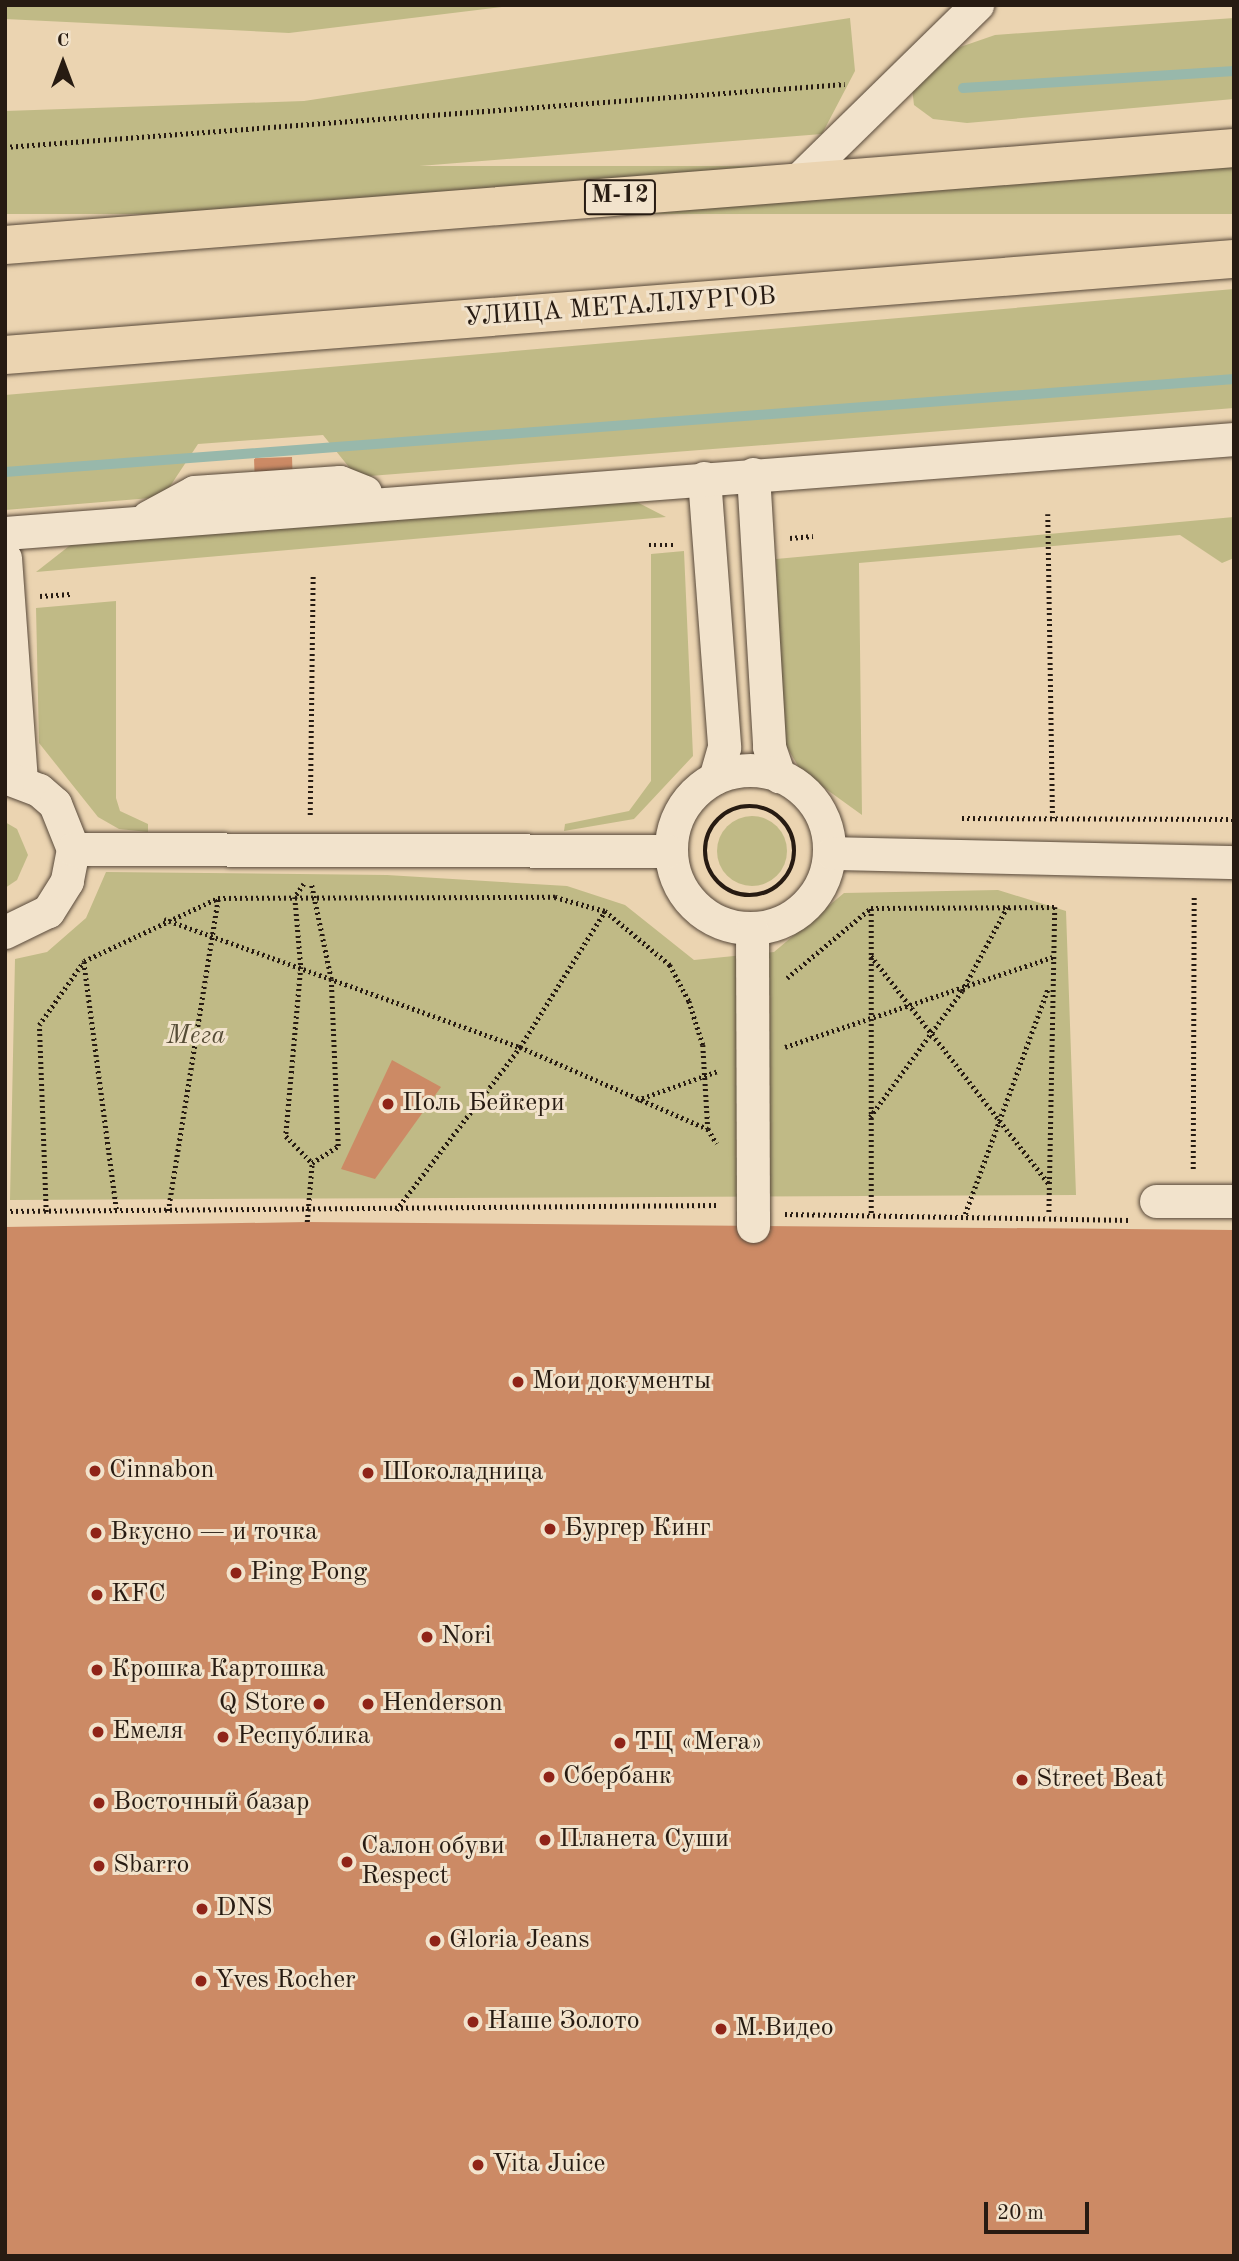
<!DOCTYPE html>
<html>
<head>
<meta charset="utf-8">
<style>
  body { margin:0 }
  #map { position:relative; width:1239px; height:2261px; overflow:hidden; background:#ebd4b1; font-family:"Old Standard TT",serif }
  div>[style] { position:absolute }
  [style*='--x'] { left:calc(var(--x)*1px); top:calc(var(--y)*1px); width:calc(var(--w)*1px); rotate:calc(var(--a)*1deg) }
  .green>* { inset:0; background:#c0ba86; transform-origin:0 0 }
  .round { border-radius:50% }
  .stream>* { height:10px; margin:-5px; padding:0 5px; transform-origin:5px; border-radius:5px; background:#98b8ab }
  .building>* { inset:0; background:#cc8a65; transform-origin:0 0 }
  .path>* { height:4.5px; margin-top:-2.25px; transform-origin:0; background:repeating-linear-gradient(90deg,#271b12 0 2px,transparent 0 5.5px) }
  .path>.ring { margin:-2.25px; padding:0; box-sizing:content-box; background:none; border:4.5px solid #271b12; border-radius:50% }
  .roads { filter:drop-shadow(0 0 2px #58493a) drop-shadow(0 0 2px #58493a) }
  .minor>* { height:33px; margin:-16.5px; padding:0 16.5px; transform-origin:16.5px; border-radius:16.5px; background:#f2e3cc }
  .minor>.ring { margin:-16.5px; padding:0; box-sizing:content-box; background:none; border:33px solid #f2e3cc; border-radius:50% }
  .major>* { height:38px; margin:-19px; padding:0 19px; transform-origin:19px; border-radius:19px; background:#ebd4b1 }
  .dots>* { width:19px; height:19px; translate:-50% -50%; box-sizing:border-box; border:4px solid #f2e3cc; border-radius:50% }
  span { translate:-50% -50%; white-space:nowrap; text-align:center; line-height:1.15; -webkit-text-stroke:6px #f2e3cc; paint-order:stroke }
  .shield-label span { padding:2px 5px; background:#f2e3cc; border:2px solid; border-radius:5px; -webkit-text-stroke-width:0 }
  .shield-label { font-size:24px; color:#271b12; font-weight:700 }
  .street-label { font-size:26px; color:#271b12 }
  .park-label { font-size:26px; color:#554b35; font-style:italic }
  .poi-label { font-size:26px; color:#271b12 }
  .left { translate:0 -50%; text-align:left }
  .right { translate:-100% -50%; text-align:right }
  .frame { position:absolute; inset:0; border:7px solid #271b12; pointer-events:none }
  .north { position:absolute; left:28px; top:28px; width:70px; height:70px; -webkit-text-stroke:5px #f2e3cc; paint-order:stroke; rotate:0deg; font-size:19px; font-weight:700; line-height:28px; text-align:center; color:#271b12 }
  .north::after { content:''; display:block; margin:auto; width:24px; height:32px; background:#271b12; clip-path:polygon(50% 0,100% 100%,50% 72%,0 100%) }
  .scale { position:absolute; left:984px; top:2202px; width:105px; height:32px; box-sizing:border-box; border:4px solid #271b12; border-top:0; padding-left:9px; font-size:21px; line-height:24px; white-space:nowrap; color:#271b12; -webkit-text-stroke:5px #f2e3cc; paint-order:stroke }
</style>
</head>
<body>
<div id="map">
  <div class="green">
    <div style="clip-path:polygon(5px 5px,519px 5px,289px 33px,5px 19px)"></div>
    <div style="clip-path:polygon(850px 18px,855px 71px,822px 134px,5px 199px,5px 111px,304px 101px)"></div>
    <div style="clip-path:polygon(1234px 18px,1234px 99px,967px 123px,933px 119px,914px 105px,912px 88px,940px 54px,995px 35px)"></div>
    <div style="left:1234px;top:166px;width:48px;height:1233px;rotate:90deg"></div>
    <div style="clip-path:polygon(1234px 289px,1234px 408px,357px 477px,323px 435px,198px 444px,163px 497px,5px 510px,5px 395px)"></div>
    <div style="clip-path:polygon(631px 499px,666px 517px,36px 572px,73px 543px)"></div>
    <div style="clip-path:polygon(1234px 517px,1234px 558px,1222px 563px,1180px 535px,859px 563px,862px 815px,801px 771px,781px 737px,776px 559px)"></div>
    <div style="clip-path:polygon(684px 551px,693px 756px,634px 819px,564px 831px,565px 824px,629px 811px,651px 781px,651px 554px)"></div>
    <div style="clip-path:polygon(116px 601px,116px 798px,120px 811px,148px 824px,148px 832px,119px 829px,98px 817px,39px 743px,36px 608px)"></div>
    <div class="round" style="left:717px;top:816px;width:70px;height:70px"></div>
    <div style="clip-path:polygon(5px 822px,17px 829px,28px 855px,17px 880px,5px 888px)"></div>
    <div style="clip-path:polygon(106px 872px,387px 875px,567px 886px,625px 905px,694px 960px,774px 952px,844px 893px,998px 890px,1066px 911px,1076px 1195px,10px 1200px,15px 959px,47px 952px,86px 918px)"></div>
  </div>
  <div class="stream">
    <div style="--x:963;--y:88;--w:272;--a:-3.6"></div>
    <div style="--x:5;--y:472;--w:1233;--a:-4.33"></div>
  </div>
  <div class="building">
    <div style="left:292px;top:457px;width:24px;height:38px;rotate:88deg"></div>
    <div style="clip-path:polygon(392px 1060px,441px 1087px,375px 1179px,341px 1169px)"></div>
    <div style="clip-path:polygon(307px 1222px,1234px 1230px,1234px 2256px,5px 2256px,5px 1227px)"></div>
  </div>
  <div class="path">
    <div style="--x:5;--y:147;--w:842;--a:-4.29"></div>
    <div style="--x:1048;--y:514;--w:304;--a:89.1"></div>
    <div style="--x:790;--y:538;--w:23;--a:-5"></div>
    <div style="--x:649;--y:545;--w:27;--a:0"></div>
    <div style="--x:40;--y:596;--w:30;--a:-4"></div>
    <div class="ring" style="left:705px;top:806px;width:85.5px;height:85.5px"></div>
    <div style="--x:310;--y:815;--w:242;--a:-89.3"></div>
    <div style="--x:962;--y:818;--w:272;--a:0.2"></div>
    <div style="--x:304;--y:884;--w:16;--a:125"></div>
    <div style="--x:295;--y:897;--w:70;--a:85.1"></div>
    <div style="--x:301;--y:967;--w:170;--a:95.1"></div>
    <div style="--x:286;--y:1136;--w:37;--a:46"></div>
    <div style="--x:312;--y:1163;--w:31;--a:-33"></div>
    <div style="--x:338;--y:1146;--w:167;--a:-92.4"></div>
    <div style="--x:331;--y:979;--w:98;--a:-101.8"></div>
    <div style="--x:164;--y:919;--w:378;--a:19.8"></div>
    <div style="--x:520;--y:1047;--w:205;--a:23.6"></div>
    <div style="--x:708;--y:1129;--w:17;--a:59"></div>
    <div style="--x:871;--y:956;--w:289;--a:52"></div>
    <div style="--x:84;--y:962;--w:251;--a:82.5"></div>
    <div style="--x:787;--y:978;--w:109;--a:-39.8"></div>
    <div style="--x:871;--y:908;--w:184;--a:-0.3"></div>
    <div style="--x:1055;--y:907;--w:307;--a:91.1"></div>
    <div style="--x:785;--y:1047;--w:282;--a:-18.6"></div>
    <div style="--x:637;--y:1100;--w:86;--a:-19.7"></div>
    <div style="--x:870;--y:1117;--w:156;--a:-53.9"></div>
    <div style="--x:962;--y:991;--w:95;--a:-61.8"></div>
    <div style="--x:1193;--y:1169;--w:275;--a:-89.8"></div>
    <div style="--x:396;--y:1210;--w:205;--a:-52.7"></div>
    <div style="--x:520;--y:1047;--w:160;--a:-58"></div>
    <div style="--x:5;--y:1211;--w:713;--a:-0.48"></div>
    <div style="--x:168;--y:1211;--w:317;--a:-80.9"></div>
    <div style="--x:46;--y:1212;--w:187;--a:-92.1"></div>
    <div style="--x:39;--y:1025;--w:78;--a:-54.9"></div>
    <div style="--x:84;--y:961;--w:148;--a:-25.2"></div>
    <div style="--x:218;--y:898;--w:337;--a:-0.2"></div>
    <div style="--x:555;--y:897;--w:52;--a:15.6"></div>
    <div style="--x:605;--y:911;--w:85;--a:39.7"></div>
    <div style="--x:670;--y:965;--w:41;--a:62.2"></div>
    <div style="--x:689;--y:1001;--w:46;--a:72.3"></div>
    <div style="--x:703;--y:1045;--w:84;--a:86.6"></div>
    <div style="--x:871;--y:1213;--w:305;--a:-90"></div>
    <div style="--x:785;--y:1214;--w:344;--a:1"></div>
    <div style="--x:965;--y:1214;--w:240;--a:-69.8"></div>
    <div style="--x:307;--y:1222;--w:59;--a:-85.2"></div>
  </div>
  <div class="roads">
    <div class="minor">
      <div style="--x:795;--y:183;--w:255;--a:-44.4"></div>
      <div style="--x:753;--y:474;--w:273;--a:86.6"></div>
      <div style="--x:769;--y:747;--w:31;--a:71"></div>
      <div style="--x:704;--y:478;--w:270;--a:85.7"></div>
      <div style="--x:724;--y:747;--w:32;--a:106"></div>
      <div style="--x:148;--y:517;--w:52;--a:-28.5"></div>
      <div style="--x:194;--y:492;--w:146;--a:-3.9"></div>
      <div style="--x:340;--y:482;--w:27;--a:22"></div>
      <div style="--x:5;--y:533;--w:1233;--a:-4.37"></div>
      <div style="--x:5;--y:558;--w:223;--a:85.9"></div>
      <div class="ring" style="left:671px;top:770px;width:125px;height:125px"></div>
      <div style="--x:5;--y:777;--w:36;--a:21"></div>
      <div style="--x:39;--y:790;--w:21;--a:41"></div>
      <div style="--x:55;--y:804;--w:48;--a:68.2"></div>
      <div style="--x:73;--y:849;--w:33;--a:101"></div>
      <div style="--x:67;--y:881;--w:36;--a:122"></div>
      <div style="--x:48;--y:911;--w:48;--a:154"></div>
      <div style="--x:73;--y:849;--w:594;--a:0.19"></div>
      <div style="--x:832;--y:853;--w:402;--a:1.3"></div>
      <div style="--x:752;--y:931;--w:295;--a:89.8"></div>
      <div style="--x:1156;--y:1201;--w:78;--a:0"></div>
    </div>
    <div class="major">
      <div style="--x:5;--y:245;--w:1233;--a:-4.51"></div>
      <div style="--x:5;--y:355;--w:1233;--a:-4.47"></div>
    </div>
  </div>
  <div class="dots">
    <div style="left:388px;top:1104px;background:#8f2418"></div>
    <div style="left:518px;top:1382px;background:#8f2418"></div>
    <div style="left:95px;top:1471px;background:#8f2418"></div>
    <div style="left:368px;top:1473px;background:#8f2418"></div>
    <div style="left:550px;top:1529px;background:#8f2418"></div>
    <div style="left:96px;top:1533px;background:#8f2418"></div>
    <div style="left:236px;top:1573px;background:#8f2418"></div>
    <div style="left:97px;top:1595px;background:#8f2418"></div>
    <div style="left:427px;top:1637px;background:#8f2418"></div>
    <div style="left:97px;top:1670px;background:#8f2418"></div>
    <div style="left:319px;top:1704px;background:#8f2418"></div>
    <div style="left:368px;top:1704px;background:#8f2418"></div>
    <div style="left:98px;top:1732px;background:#8f2418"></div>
    <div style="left:223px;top:1737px;background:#8f2418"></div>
    <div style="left:620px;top:1743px;background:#8f2418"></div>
    <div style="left:549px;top:1777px;background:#8f2418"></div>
    <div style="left:1022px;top:1780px;background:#8f2418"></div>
    <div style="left:99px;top:1803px;background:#8f2418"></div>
    <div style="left:545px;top:1840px;background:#8f2418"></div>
    <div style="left:347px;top:1862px;background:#8f2418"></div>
    <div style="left:99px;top:1866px;background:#8f2418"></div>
    <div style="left:202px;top:1909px;background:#8f2418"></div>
    <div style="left:435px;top:1941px;background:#8f2418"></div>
    <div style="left:201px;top:1981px;background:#8f2418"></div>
    <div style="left:473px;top:2022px;background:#8f2418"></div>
    <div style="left:721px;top:2029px;background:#8f2418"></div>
    <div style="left:478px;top:2165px;background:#8f2418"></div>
  </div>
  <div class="shield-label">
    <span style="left:620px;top:197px">М-12</span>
  </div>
  <div class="street-label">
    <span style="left:620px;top:308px;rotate:-4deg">УЛИЦА МЕТАЛЛУРГОВ</span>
  </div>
  <div class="park-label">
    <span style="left:196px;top:1037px">Мега</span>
  </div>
  <div class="poi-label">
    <span class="left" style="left:402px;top:1104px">Поль Бейкери</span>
    <span class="left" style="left:532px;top:1382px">Мои документы</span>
    <span class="left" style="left:109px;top:1471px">Cinnabon</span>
    <span class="left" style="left:382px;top:1473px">Шоколадница</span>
    <span class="left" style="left:564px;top:1529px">Бургер Кинг</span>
    <span class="left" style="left:110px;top:1533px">Вкусно — и точка</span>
    <span class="left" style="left:250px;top:1573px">Ping Pong</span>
    <span class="left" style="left:111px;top:1595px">KFC</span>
    <span class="left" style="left:441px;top:1637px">Nori</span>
    <span class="left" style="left:111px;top:1670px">Крошка Картошка</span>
    <span class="right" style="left:305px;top:1704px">Q Store</span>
    <span class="left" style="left:382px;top:1704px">Henderson</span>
    <span class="left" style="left:112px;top:1732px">Емеля</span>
    <span class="left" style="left:237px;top:1737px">Республика</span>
    <span class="left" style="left:634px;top:1743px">ТЦ «Мега»</span>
    <span class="left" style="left:563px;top:1777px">Сбербанк</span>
    <span class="left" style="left:1036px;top:1780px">Street Beat</span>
    <span class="left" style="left:113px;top:1803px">Восточный базар</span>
    <span class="left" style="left:559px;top:1840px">Планета Суши</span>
    <span class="left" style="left:361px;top:1862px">Салон обуви<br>Respect</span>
    <span class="left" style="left:113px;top:1866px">Sbarro</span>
    <span class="left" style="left:216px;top:1909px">DNS</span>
    <span class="left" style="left:449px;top:1941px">Gloria Jeans</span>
    <span class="left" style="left:215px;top:1981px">Yves Rocher</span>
    <span class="left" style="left:487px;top:2022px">Наше Золото</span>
    <span class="left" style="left:735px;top:2029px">М.Видео</span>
    <span class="left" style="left:492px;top:2165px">Vita Juice</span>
  </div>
  <div class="frame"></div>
  <div class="north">С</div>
  <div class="scale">20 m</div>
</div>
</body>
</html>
